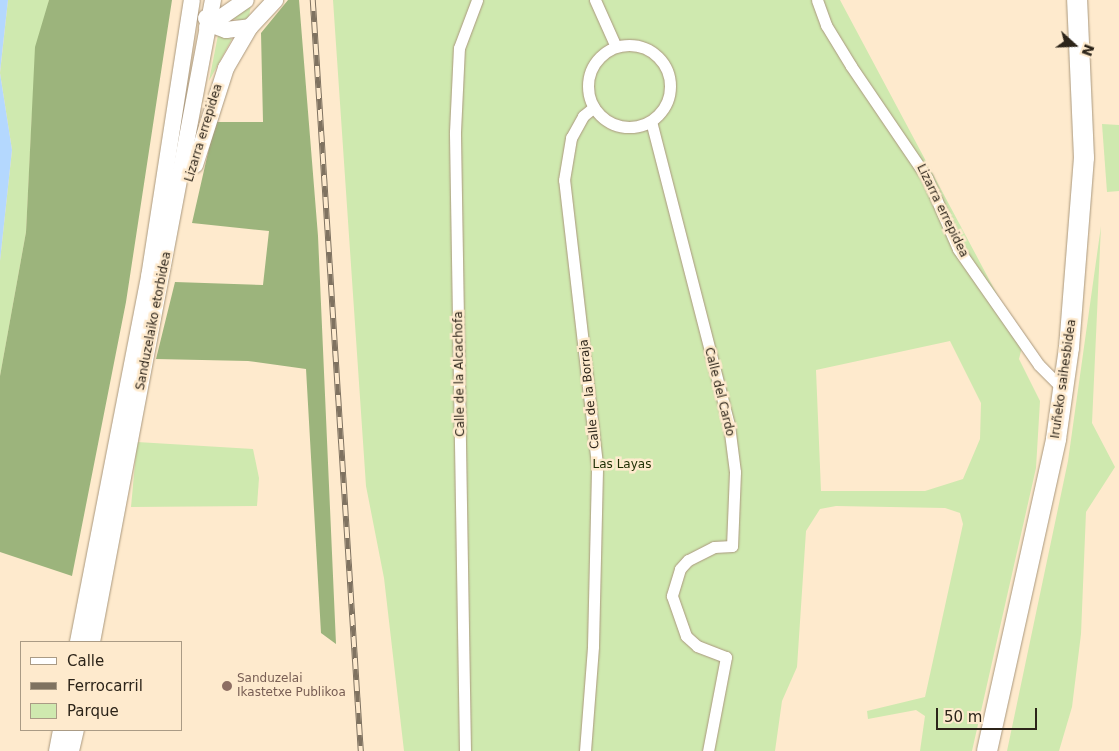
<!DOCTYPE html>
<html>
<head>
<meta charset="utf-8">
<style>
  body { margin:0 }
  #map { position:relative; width:1119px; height:751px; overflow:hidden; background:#feeacd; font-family:"DejaVu Sans",sans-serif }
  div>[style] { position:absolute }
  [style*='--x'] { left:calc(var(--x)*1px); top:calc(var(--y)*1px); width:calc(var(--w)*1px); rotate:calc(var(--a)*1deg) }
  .green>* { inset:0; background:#cfe9af }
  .forest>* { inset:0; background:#9cb47c }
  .water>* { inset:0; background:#b4d8fe }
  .roads { filter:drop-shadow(0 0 1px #aa987d) drop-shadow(0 0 1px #aa987d) }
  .street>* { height:11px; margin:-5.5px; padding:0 5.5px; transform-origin:5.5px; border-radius:5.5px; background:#fff }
  .street>.ring { margin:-5.5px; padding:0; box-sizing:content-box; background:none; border:11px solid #fff; border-radius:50% }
  .secondary>* { height:16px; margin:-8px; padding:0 8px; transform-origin:8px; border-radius:8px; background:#fff }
  .highway>* { height:20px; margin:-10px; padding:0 10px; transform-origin:10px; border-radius:10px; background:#fff }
  .rail>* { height:5.5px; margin-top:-2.75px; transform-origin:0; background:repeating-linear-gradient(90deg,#feeacd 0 11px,#7f7260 0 22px); box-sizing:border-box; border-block:1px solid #7f7260 }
  .dots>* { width:14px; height:14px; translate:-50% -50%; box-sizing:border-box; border:2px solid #feeacd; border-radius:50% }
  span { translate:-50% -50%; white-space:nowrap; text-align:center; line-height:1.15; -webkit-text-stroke:5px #feeacd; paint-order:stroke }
  .street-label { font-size:12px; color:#2c2419 }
  .park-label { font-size:12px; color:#213106 }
  .education-label { font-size:12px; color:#785e54 }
  .left { translate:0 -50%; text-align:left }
  .legend { position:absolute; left:20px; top:641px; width:162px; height:90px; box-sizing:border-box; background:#feeacd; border:1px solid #aa9b85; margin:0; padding:6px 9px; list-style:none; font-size:15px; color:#2c2419 }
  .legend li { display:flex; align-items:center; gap:10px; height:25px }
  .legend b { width:25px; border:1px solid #aa9b85 }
  .north { position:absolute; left:1049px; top:20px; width:50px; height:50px; -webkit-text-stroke:4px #feeacd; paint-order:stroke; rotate:110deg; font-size:14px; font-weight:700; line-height:20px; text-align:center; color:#2c2419 }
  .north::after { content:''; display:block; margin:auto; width:18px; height:22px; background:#2c2419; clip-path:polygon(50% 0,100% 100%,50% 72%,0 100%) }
  .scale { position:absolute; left:936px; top:708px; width:101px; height:22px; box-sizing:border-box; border:2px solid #2c2419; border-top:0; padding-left:6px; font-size:15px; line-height:18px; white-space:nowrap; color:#2c2419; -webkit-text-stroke:4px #feeacd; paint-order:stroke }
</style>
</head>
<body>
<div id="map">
  <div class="green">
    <div style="clip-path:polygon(8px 0,49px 0,32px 113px,26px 232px,0 376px,0 261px,12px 150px,0 73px)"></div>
    <div style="clip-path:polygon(evenodd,333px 0,840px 0,1023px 343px,1019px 359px,1040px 401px,1036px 468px,972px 751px,920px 751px,925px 716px,916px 710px,868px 719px,867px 711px,925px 697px,963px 524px,960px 513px,945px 508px,836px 506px,820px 509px,806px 531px,797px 667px,782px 701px,775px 751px,404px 751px,384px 578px,366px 486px,333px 0,950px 341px,981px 403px,980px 439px,963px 479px,925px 491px,821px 491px,816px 370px,950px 341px)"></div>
    <div style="clip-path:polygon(251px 4px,249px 17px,242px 21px,226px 17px)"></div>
    <div style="clip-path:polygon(218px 35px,232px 39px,209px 81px)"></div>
    <div style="clip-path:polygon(1102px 124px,1119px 125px,1119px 191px,1107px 192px)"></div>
    <div style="clip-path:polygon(1101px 226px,1092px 423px,1115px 467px,1086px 512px,1081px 634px,1072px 707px,1059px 751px,1007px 751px,1068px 461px)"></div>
    <div style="clip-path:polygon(137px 442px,253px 449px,259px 478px,257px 506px,131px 507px)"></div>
  </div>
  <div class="forest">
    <div style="clip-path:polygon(49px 0,172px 0,126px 302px,72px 576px,0 552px,0 376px,26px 232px,35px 47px)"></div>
    <div style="clip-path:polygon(288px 0,299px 0,318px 236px,336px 644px,321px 633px,306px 369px,248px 361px,156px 359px,175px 282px,263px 285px,269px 231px,192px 223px,215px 122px,263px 122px,261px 33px)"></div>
  </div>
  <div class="water">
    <div style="clip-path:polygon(0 0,8px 0,0 72px)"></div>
    <div style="clip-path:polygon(0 73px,12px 150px,0 261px)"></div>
  </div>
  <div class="roads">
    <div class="street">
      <div style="--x:595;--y:0;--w:51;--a:65.9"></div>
      <div style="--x:817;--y:0;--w:27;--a:70"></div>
      <div style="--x:826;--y:25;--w:48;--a:58.6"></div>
      <div style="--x:851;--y:66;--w:135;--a:55.8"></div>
      <div style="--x:927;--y:178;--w:77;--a:66.4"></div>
      <div style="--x:958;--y:249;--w:141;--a:55.1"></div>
      <div style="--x:1039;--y:365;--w:34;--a:45"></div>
      <div class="ring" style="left:588px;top:45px;width:71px;height:71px"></div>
      <div style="--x:651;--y:121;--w:314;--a:75.6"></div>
      <div style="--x:729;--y:425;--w:47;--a:82.7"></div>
      <div style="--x:735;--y:472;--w:74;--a:92.3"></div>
      <div style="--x:732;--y:546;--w:18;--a:177"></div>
      <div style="--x:714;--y:547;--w:29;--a:153"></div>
      <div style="--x:688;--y:560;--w:12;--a:132"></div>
      <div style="--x:680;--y:569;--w:28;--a:107"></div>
      <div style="--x:672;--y:596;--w:42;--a:70.7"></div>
      <div style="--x:686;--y:636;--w:15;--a:42"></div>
      <div style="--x:697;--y:646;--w:31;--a:21"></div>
      <div style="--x:726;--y:657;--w:96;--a:100.8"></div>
      <div style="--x:465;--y:751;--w:619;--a:-90.93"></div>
      <div style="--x:455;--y:132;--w:84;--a:-87.3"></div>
      <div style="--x:459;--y:48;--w:51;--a:-69.4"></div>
      <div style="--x:585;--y:751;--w:105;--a:-85.6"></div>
      <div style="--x:593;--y:646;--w:182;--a:-88.7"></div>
      <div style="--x:597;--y:464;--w:286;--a:-96.6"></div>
      <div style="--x:564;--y:180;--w:43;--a:-80.5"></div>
      <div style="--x:571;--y:138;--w:25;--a:-61"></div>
      <div style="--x:583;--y:116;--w:14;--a:-39"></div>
    </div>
    <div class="secondary">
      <div style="--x:206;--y:18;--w:7;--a:56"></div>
      <div style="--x:210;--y:24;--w:17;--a:21"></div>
      <div style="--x:226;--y:30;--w:24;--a:-7"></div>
      <div style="--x:207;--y:27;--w:47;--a:-34.7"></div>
      <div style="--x:195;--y:165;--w:102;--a:-72.3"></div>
      <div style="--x:226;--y:68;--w:48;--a:-59.7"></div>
      <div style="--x:250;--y:27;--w:37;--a:-47"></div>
      <div style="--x:78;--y:642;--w:372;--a:-79"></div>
      <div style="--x:149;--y:277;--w:280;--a:-81.2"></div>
      <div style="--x:92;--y:642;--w:653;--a:-79.33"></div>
      <div style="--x:57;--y:751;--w:21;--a:-79"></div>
      <div style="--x:71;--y:751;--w:22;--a:-77"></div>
    </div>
    <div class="highway">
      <div style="--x:987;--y:751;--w:320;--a:-77.5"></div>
      <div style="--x:1056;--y:439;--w:92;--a:-81.9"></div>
      <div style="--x:1069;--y:348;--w:191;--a:-85.5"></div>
      <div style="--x:1084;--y:158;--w:158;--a:-92.5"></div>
    </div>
  </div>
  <div class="rail">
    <div style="--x:313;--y:0;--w:753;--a:86.34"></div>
  </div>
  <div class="dots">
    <div style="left:227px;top:686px;background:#8d6e63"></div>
  </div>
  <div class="street-label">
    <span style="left:204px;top:133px;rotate:-73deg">Lizarra errepidea</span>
    <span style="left:942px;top:211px;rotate:64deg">Lizarra errepidea</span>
    <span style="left:154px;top:321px;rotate:-79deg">Sanduzelaiko etorbidea</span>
    <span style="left:460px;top:374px;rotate:-91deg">Calle de la Alcachofa</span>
    <span style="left:1064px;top:379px;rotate:-82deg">Iruñeko saihesbidea</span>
    <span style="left:719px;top:392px;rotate:76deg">Calle del Cardo</span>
    <span style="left:590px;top:394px;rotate:-96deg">Calle de la Borraja</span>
  </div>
  <div class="park-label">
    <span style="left:622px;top:465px">Las Layas</span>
  </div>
  <div class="education-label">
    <span class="left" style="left:237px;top:686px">Sanduzelai<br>Ikastetxe Publikoa</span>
  </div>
  <ul class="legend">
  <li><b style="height:6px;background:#fff"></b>Calle</li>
  <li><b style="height:6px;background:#7f7260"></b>Ferrocarril</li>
  <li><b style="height:14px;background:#cfe9af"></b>Parque</li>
  </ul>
  <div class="north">N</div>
  <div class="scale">50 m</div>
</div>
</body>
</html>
